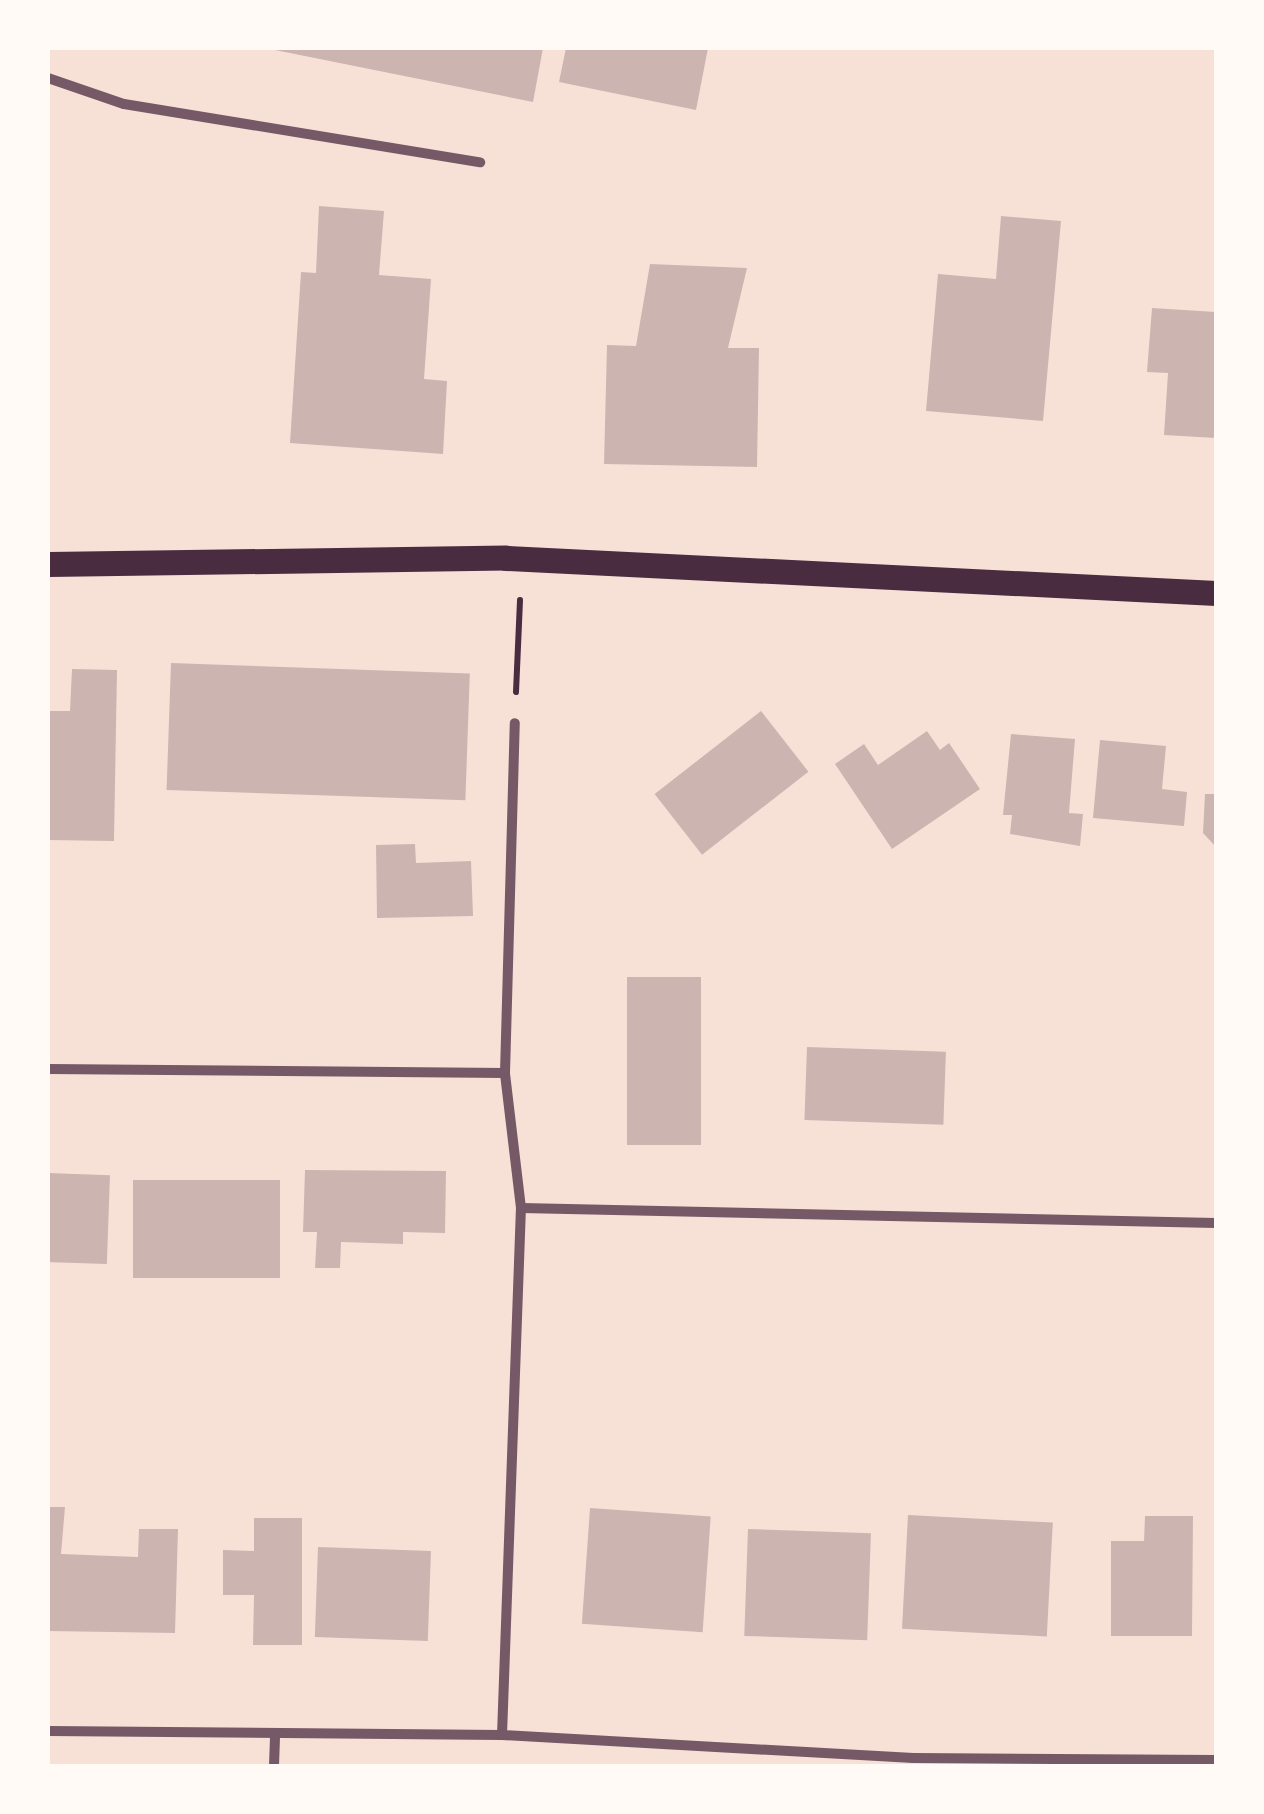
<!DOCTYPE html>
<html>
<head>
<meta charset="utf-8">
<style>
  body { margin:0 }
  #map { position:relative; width:1264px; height:1814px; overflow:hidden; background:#f7e1d7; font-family:"Sofia Sans Condensed",sans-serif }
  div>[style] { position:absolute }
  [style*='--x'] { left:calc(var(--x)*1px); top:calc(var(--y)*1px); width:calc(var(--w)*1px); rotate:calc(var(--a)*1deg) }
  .building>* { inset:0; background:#ccb4b1; transform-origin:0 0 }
  .path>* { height:6px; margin:-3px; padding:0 3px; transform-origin:3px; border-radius:3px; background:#4a2c40 }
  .minor>* { height:10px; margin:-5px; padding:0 5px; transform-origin:5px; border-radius:5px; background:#755966 }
  .primary>* { height:25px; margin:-12.5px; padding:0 12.5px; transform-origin:12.5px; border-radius:12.5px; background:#4a2c40 }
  span { translate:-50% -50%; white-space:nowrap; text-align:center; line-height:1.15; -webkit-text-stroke:10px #fffaf5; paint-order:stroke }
  .frame { position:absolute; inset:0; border:50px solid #fffaf5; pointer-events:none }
</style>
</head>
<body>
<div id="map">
  <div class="building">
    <div style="clip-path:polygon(265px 48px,543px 48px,533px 102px)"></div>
    <div style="clip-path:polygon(566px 48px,708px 48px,696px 110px,559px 82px)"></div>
    <div style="clip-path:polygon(319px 206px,384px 211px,379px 275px,431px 279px,424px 379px,447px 381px,443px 454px,290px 443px,301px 272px,316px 273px)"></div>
    <div style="clip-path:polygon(1001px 216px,1061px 221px,1043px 421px,926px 411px,938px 274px,996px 279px)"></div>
    <div style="clip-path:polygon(650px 264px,747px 268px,728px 348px,759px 348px,757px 467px,604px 464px,607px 345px,636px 346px)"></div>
    <div style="clip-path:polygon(1152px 308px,1216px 312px,1216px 438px,1164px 435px,1168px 373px,1147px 372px)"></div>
    <div style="left:171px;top:663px;width:299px;height:127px;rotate:2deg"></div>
    <div style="clip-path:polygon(72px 669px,117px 670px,114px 841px,48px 840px,48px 711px,70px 711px)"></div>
    <div style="left:761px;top:711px;width:77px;height:135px;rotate:52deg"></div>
    <div style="clip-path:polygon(927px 731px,940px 750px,949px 743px,980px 789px,892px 849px,835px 764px,864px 744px,878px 765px)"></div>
    <div style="clip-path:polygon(1011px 734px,1075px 739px,1069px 813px,1083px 814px,1080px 846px,1010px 834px,1012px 815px,1003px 815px)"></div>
    <div style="clip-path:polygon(1100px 740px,1166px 746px,1162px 789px,1187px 792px,1184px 826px,1093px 818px)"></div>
    <div style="clip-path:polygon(1205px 794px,1216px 794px,1216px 847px,1203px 833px)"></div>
    <div style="clip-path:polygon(415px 844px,416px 863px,471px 861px,473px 916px,377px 918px,376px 845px)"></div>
    <div style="left:701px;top:977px;width:168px;height:74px;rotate:90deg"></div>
    <div style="left:807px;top:1047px;width:139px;height:73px;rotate:2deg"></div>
    <div style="clip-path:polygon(305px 1170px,446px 1171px,445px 1233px,403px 1232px,403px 1244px,341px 1242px,340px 1268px,315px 1268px,317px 1232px,303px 1232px)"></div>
    <div style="left:48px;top:1173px;width:62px;height:89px;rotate:2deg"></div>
    <div style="left:133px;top:1180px;width:147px;height:98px"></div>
    <div style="clip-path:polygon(48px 1507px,65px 1507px,61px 1554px,138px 1557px,139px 1529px,178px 1529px,175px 1633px,48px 1631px)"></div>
    <div style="left:590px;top:1508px;width:121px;height:116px;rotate:4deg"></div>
    <div style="left:908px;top:1515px;width:145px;height:114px;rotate:3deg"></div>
    <div style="clip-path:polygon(1145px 1516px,1193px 1516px,1192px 1636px,1111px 1636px,1111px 1541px,1144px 1541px)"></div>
    <div style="clip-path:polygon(254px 1518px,302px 1518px,302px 1645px,253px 1645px,254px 1595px,223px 1595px,223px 1550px,254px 1551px)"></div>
    <div style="left:748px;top:1529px;width:123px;height:107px;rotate:2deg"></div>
    <div style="left:318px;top:1547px;width:113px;height:90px;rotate:2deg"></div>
  </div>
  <div class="path">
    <div style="--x:516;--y:692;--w:92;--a:-87.5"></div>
  </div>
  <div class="minor">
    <div style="--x:48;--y:78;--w:80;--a:18.9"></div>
    <div style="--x:124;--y:104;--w:361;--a:9.3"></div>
    <div style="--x:48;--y:1069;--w:457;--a:0.5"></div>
    <div style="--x:521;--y:1208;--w:695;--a:1.24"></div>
    <div style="--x:48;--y:1731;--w:454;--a:0.5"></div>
    <div style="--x:502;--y:1735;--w:412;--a:3.2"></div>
    <div style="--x:913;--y:1758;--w:303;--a:0.4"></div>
    <div style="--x:502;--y:1735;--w:527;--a:-87.94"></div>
    <div style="--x:521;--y:1208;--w:136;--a:-96.8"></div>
    <div style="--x:505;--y:1073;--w:350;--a:-88.4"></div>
    <div style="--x:274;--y:1766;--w:31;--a:-88"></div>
  </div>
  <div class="primary">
    <div style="--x:48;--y:564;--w:458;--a:-0.8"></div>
    <div style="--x:506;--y:558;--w:711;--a:2.82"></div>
  </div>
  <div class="frame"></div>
</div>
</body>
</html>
